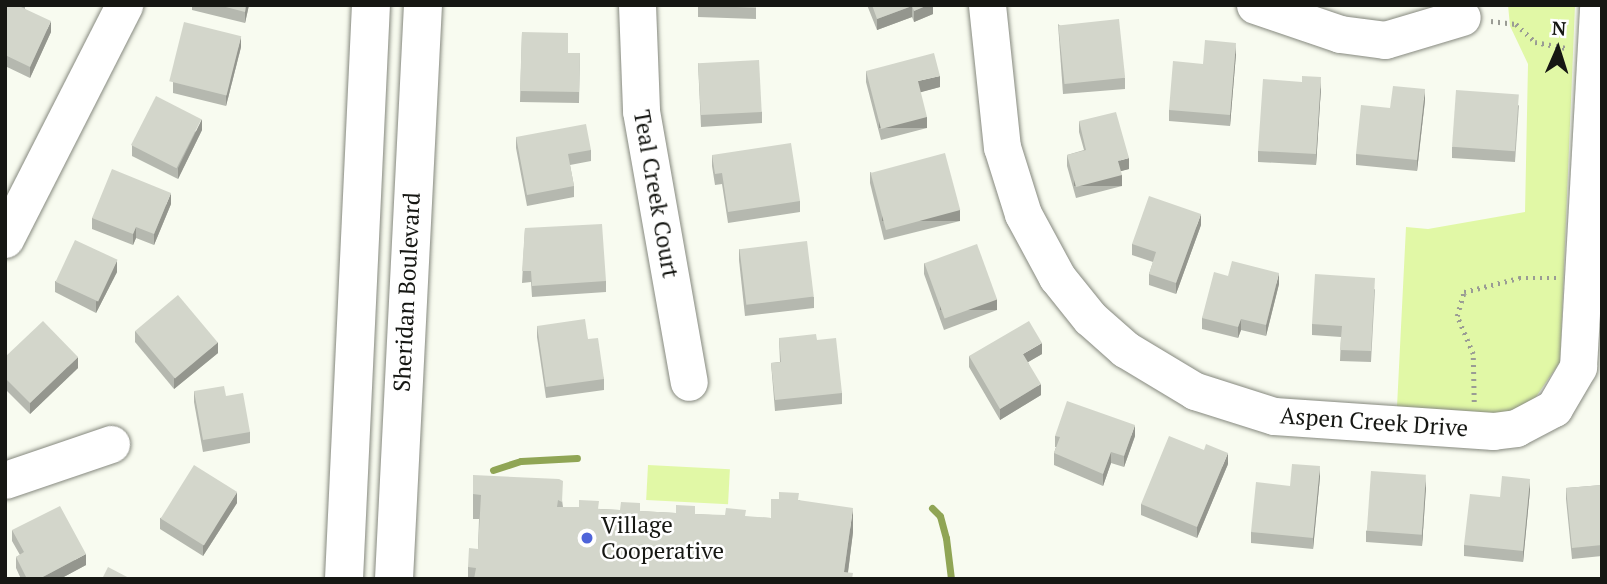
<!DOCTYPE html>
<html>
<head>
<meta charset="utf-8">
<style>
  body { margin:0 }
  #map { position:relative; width:1607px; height:584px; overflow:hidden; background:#f8fbf0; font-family:"PT Serif",serif }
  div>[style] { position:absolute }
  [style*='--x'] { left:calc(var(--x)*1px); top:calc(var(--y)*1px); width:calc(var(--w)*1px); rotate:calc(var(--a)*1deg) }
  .green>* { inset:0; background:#e1f8a6; transform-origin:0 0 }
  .stream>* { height:7px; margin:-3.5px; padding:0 3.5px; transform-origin:3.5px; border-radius:3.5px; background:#90a555 }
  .path>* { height:4.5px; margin-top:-2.25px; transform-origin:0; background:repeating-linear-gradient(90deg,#9a9c94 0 2px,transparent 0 7px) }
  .roads { filter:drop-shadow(0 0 2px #86897f) drop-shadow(0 0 2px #86897f) }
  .minor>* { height:37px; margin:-18.5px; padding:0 18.5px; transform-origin:18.5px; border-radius:18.5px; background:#fff }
  .major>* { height:38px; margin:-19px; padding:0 19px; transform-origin:19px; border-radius:19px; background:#fff }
  .wall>* { inset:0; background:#b5b8af }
  .shaded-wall>* { inset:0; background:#94968e; transform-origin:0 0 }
  .building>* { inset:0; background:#d3d6cb; transform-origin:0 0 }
  .dots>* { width:19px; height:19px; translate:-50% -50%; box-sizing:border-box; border:4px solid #fff; border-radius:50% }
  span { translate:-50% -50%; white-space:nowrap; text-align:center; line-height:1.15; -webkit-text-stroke:5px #fff; paint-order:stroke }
  .street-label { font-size:23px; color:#161713 }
  .poi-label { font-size:23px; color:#161713 }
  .left { translate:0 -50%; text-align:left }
  .frame { position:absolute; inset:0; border:7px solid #161713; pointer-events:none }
  .north { position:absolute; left:1523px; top:14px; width:70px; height:70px; -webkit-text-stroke:5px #fff; paint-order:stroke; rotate:3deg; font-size:19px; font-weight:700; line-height:28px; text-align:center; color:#161713 }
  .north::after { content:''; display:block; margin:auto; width:24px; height:32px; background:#161713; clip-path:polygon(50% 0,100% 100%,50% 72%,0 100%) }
</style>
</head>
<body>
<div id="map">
  <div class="green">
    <div style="clip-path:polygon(1508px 5px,1575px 5px,1560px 362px,1529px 407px,1496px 414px,1397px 407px,1406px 227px,1428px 229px,1525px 212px,1528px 64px,1510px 26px)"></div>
    <div style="left:648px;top:465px;width:82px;height:35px;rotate:3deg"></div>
  </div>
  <div class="stream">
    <div style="--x:493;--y:470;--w:29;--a:-18"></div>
    <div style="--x:521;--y:461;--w:56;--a:-3.1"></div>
    <div style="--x:932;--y:508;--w:11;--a:45"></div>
    <div style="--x:940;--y:516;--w:23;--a:75"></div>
    <div style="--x:946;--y:538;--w:41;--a:83"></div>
  </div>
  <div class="path">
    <div style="--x:1491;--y:21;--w:25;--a:7"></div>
    <div style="--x:1516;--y:24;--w:26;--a:43"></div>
    <div style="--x:1535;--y:42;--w:33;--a:11"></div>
    <div style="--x:1474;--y:402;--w:48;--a:-91.2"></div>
    <div style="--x:1473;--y:354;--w:41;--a:-112.8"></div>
    <div style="--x:1457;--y:316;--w:25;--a:-74"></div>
    <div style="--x:1464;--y:292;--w:57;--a:-14.3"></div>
    <div style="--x:1519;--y:278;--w:37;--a:0"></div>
  </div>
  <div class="roads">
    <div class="minor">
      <div style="--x:637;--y:5;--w:106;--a:87.8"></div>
      <div style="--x:641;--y:111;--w:275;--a:80"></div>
      <div style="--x:987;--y:5;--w:143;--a:84"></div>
      <div style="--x:1002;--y:147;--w:70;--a:72.6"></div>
      <div style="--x:1023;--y:214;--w:72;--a:61.6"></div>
      <div style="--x:1057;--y:277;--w:53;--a:51.2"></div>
      <div style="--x:1090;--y:318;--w:47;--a:41.5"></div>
      <div style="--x:1125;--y:349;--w:82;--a:31"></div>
      <div style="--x:1195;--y:391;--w:83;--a:17.6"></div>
      <div style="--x:1274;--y:416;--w:220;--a:3.9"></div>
      <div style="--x:1493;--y:431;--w:23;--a:-7"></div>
      <div style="--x:1516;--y:428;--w:43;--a:-27.8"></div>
      <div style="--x:1554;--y:408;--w:48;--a:-59.7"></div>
      <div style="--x:1578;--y:367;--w:363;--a:-86.8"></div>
      <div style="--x:1255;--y:5;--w:90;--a:18.8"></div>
      <div style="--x:1340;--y:34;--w:45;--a:7.6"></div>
      <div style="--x:1385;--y:40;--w:80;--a:-16.6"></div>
      <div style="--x:5;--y:239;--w:263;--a:-63"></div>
      <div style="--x:5;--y:480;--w:112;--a:-18.8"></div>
    </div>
    <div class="major">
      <div style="--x:344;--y:579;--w:575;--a:-87.31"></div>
      <div style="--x:394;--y:579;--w:575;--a:-87.11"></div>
    </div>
  </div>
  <div class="wall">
    <div style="clip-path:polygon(5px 5px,25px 5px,25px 9px,51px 32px,30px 78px,5px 66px)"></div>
    <div style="clip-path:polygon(192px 5px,249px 5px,245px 23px,192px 10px)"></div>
    <div style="clip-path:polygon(698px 5px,756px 5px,756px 19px,698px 17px)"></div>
    <div style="clip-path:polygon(867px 5px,933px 5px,933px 14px,914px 22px,912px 17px,877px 30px)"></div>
    <div style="clip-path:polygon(1058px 24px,1125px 78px,1125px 89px,1063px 94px)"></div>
    <div style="clip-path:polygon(522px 32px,568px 53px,580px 53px,579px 103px,520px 102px)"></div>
    <div style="clip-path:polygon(241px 47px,226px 106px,173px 93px,173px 82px)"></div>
    <div style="clip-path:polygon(1236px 54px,1230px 126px,1169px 121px,1169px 110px,1203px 64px)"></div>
    <div style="clip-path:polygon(698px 63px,762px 112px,762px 123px,701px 127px)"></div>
    <div style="clip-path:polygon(866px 71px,940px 87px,920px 92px,927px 128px,881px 140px,866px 82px)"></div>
    <div style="clip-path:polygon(1321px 88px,1316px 165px,1258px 162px,1258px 151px)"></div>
    <div style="clip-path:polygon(1425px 100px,1417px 171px,1356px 165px,1356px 154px,1390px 108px)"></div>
    <div style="clip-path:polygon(1519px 105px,1515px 162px,1452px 158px,1452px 147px)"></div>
    <div style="clip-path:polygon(1079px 121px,1129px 169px,1120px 171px,1122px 186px,1076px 198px,1067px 166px,1067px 155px,1084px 150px,1079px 132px)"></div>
    <div style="clip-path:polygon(202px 130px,178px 179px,132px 156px,132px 145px)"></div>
    <div style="clip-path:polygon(516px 137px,591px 150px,591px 161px,570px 165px,574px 186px,574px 197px,527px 206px,516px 148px)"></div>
    <div style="clip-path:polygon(712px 155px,800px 201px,800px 212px,728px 223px,722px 184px,715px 185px,712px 166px)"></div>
    <div style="clip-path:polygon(870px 172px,960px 221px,884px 240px,870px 183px)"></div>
    <div style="clip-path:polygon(171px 204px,154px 245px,136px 238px,133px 245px,92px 229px,92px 218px)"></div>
    <div style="clip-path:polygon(1201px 225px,1176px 294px,1149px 285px,1149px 274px,1153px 262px,1132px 255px,1132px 244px)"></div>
    <div style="clip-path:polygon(525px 228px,606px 281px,606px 292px,532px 297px,531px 282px,522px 283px)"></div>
    <div style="clip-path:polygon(739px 249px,814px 297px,814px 308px,745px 316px,739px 260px)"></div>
    <div style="clip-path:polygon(924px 263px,997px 310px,944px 330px,924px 274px)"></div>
    <div style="clip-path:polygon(117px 272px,96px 313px,55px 292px,55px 281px)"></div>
    <div style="clip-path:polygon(1228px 276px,1279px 284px,1266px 336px,1241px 330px,1238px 338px,1202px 329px,1202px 318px)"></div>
    <div style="clip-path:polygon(1375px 289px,1371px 362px,1340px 361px,1341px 337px,1312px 335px,1312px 324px)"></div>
    <div style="clip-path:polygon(537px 326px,588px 339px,604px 379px,604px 390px,546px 398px,537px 337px)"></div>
    <div style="clip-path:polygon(135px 331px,218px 353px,174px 389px,135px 342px)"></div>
    <div style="clip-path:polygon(779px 338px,817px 340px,842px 393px,842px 404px,775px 411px,771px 363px,780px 362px)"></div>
    <div style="clip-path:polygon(1042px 354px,1028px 362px,1041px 395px,1000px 420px,969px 367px,969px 356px)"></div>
    <div style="clip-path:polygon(5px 357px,78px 368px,30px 414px,5px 389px)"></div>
    <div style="clip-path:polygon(194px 391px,250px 432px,250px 443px,203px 452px,194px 402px)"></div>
    <div style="clip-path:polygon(1055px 436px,1135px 436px,1124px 467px,1111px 463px,1103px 486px,1054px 465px,1054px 453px,1056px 447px,1055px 447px)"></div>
    <div style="clip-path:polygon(1228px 464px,1197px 538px,1141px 515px,1141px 504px)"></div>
    <div style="clip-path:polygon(1320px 477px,1313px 549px,1251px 543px,1251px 532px,1290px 486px)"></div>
    <div style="clip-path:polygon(559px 479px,563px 507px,771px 518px,799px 500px,853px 532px,848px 573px,853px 579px,468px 579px,468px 567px,478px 549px,479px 519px,473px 519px,473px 494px)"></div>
    <div style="clip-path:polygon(1602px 485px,1602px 556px,1572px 559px,1566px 499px,1566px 488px)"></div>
    <div style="clip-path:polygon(1426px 487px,1422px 546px,1366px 542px,1366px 531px)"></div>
    <div style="clip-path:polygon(1530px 490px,1523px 562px,1464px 556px,1464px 545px,1500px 497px)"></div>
    <div style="clip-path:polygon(237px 503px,203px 556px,160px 529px,160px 518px)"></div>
    <div style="clip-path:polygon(12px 530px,86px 565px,60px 579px,21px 579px,16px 568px,16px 557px,20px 555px,12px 541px)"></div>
  </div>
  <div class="shaded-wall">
    <div style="clip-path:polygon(246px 5px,249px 5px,245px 23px,245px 12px)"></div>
    <div style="clip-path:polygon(928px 5px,933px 5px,933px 14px,914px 22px,914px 11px)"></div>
    <div style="clip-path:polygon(912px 6px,912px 17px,877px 30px,877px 19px)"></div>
    <div style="clip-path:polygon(51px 21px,51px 32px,30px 78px,30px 67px)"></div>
    <div style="clip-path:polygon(241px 36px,241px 47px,226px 106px,226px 95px)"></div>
    <div style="clip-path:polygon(1236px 43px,1236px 54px,1230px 126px,1230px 115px)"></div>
    <div style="clip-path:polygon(940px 76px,940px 87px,918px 93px,918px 81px)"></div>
    <div style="clip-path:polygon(1321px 77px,1321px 88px,1316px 165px,1316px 154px)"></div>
    <div style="clip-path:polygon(1425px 89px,1425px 100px,1417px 171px,1417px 160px)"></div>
    <div style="left:927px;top:117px;width:11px;height:48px;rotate:90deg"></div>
    <div style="clip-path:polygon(202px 119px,202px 130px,178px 179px,178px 168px)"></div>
    <div style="clip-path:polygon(1129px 158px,1129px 169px,1118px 172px,1118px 161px)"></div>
    <div style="left:1122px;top:175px;width:11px;height:48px;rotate:90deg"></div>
    <div style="clip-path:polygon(171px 193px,171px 204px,154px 245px,154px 234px)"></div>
    <div style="left:960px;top:210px;width:11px;height:78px;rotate:90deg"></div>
    <div style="clip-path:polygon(1201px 214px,1201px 225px,1176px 294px,1176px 283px)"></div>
    <div style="clip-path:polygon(136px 227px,136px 238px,133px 245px,133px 234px)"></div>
    <div style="clip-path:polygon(117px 260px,117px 272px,96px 313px,96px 302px)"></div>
    <div style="clip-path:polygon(1279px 273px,1279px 284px,1266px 336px,1266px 325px)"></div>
    <div style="left:997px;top:299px;width:11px;height:57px;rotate:90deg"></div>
    <div style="clip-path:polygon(1241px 319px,1241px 330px,1238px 338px,1238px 327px)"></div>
    <div style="clip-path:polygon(218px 342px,218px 353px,174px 389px,174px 378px)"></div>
    <div style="clip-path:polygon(1042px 343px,1042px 354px,1023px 365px,1023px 354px)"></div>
    <div style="clip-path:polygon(78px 357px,78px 368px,30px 414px,30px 403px)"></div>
    <div style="clip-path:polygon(1041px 384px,1041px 395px,1000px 420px,1000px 409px)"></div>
    <div style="clip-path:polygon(1135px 425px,1135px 436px,1124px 467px,1124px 456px)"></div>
    <div style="clip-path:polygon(1111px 452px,1111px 463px,1103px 486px,1103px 474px)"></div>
    <div style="clip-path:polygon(1228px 453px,1228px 464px,1197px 538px,1197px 527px)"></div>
    <div style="clip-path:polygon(1320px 466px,1320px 477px,1313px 549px,1313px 538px)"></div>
    <div style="clip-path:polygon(1426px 475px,1426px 487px,1422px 546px,1422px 535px)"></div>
    <div style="clip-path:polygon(1530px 479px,1530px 490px,1523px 562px,1523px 551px)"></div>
    <div style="clip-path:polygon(237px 492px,237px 503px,203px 556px,203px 545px)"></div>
    <div style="clip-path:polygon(853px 508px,853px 532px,847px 579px,844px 572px)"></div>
    <div style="clip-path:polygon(86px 554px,86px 565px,60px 579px,39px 579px)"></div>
  </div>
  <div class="building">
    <div style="clip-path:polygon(5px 5px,22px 5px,21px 7px,51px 21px,30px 67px,5px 55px)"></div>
    <div style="clip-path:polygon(218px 5px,246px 5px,245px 12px)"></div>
    <div style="clip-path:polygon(698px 5px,756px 5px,756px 8px)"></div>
    <div style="clip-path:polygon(872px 5px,928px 5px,914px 11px,912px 6px,877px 19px)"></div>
    <div style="left:1119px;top:19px;width:59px;height:61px;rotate:84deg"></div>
    <div style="left:184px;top:22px;width:59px;height:61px;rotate:14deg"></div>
    <div style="clip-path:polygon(522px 32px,568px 33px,568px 53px,580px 53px,579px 92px,520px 91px)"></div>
    <div style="clip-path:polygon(1205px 40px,1236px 43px,1230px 115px,1169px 110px,1173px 61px,1203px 64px)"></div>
    <div style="clip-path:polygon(934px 53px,940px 76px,918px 81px,927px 117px,881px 129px,866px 71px)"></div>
    <div style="left:759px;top:60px;width:52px;height:61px;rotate:87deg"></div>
    <div style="clip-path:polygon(1302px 76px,1321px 77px,1316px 154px,1258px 151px,1263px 79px,1302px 82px)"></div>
    <div style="clip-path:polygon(1393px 86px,1425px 89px,1417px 160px,1356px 154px,1361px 105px,1390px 108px)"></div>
    <div style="left:1456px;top:90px;width:63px;height:57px;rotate:4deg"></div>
    <div style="left:156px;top:96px;width:51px;height:55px;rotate:27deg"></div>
    <div style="clip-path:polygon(1116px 112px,1129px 158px,1118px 161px,1122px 175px,1076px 187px,1067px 155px,1086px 150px,1079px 121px)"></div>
    <div style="clip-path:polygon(586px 124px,591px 150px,568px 154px,574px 186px,527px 195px,516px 137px)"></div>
    <div style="clip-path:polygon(791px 143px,800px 201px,728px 212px,722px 173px,715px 174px,712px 155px)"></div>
    <div style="left:945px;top:153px;width:59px;height:77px;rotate:75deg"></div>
    <div style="clip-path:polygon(112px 169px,171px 193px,154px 234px,136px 227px,133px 234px,92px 218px)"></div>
    <div style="clip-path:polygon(1149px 196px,1201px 214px,1176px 283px,1149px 274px,1156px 252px,1132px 244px)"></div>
    <div style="clip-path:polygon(602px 224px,606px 281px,532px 286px,531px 271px,522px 271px,525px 228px)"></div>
    <div style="left:75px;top:240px;width:47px;height:46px;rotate:25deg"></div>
    <div style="left:807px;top:241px;width:56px;height:68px;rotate:83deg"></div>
    <div style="left:977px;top:244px;width:59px;height:56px;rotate:70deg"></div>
    <div style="clip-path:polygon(1232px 261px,1279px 273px,1266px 325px,1241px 319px,1238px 327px,1202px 318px,1214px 272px,1228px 276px)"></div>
    <div style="clip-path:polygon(1315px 274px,1375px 278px,1371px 351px,1340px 350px,1342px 326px,1312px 324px)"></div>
    <div style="left:178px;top:295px;width:62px;height:56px;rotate:50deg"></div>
    <div style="clip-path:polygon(585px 319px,588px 339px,598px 338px,604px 379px,546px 387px,537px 326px)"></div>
    <div style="clip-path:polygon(43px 321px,78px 357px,30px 403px,5px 378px,5px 357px)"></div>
    <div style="clip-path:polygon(1029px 321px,1042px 343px,1023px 354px,1041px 384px,1000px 409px,969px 356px)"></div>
    <div style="clip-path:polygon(816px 334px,817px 340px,836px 338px,842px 393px,775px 400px,771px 363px,781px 362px,779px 338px)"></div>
    <div style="clip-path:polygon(224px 386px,226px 396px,243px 393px,250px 432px,203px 440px,194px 391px)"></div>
    <div style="clip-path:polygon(1067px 401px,1135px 425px,1124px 456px,1111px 452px,1103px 474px,1054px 453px,1060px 437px,1055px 436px)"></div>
    <div style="clip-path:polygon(1169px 436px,1204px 450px,1206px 444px,1228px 453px,1197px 527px,1141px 504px)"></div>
    <div style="clip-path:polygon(1292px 464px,1320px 466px,1313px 538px,1251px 532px,1256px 482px,1290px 486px)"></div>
    <div style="left:194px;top:465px;width:51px;height:63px;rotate:32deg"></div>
    <div style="left:1371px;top:471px;width:55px;height:60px;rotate:4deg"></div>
    <div style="clip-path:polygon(473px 475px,559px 479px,563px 481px,562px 502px,558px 500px,557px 507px,579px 507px,579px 500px,599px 501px,598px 509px,620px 510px,621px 502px,640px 503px,640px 511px,676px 513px,676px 505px,695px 506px,695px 514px,725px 515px,726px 508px,746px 510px,745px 516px,771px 518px,771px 499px,779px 499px,779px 492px,799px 493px,798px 500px,853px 508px,844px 572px,853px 573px,852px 579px,474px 579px,476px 568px,468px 567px,469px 548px,478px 549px,481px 495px,473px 494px)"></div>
    <div style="clip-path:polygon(1502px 476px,1530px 479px,1523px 551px,1464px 545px,1470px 494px,1500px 497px)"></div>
    <div style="clip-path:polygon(1602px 485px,1602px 545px,1572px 548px,1566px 488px)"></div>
    <div style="clip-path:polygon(60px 506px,86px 554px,39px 579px,27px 579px,16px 557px,24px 552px,12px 530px)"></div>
    <div style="clip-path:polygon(108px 567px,131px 579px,102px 579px)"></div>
  </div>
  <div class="dots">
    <div style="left:587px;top:538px;background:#4e64d9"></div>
  </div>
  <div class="street-label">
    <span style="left:656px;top:194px;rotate:80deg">Teal Creek Court</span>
    <span style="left:407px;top:292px;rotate:-87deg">Sheridan Boulevard</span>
    <span style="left:1374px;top:422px;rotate:4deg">Aspen Creek Drive</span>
  </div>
  <div class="poi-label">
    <span class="left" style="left:601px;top:538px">Village<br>Cooperative</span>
  </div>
  <div class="frame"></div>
  <div class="north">N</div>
</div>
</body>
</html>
